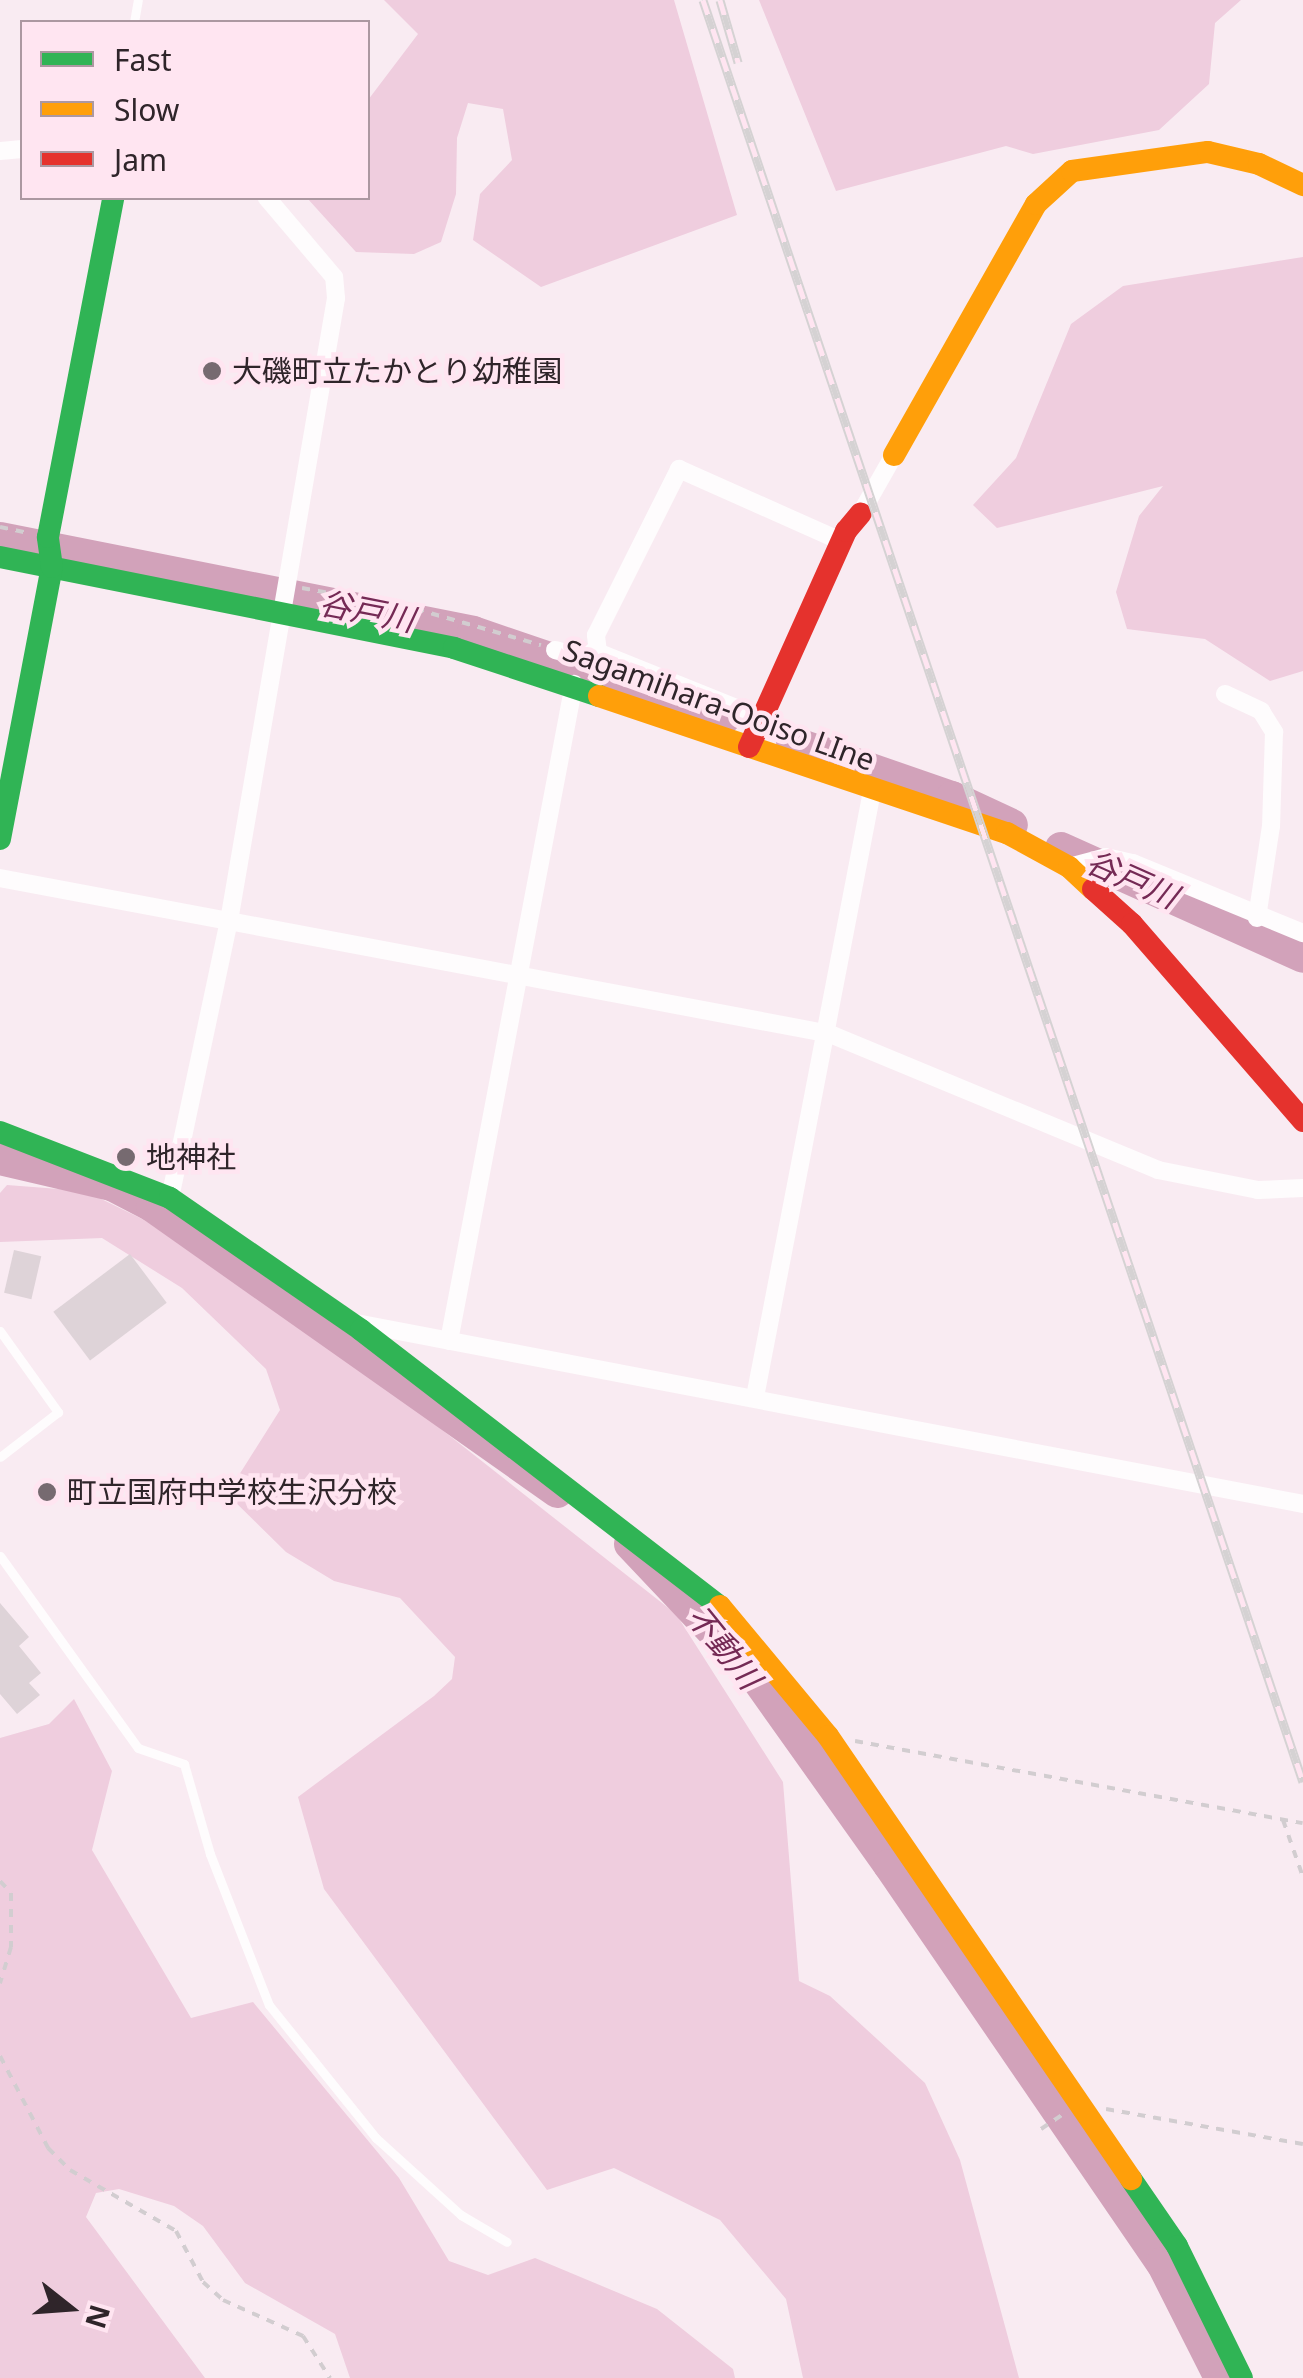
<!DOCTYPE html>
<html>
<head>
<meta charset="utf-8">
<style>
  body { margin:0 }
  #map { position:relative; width:1303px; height:2378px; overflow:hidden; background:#f9ebf2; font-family:"Noto Sans","Noto Sans JP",sans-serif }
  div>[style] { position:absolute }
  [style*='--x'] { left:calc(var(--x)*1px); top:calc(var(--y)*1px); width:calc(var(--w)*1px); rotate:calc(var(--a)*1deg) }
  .green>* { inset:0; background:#efcdde }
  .river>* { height:32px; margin:-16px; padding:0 16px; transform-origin:16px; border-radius:16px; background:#d2a2ba }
  .building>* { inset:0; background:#ded3d8; transform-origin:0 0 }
  .path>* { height:4px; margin-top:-2px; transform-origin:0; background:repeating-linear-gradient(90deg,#d2cdd0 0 8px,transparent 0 16px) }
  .lane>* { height:9px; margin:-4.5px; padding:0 4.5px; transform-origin:4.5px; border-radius:4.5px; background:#fefcfd }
  .street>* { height:18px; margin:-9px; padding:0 9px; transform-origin:9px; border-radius:9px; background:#fefcfd }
  .fast>* { height:22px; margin:-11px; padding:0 11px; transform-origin:11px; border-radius:11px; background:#30b455 }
  .slow>* { height:22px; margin:-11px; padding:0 11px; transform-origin:11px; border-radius:11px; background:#ff9f0a }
  .jam>* { height:22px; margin:-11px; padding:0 11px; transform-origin:11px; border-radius:11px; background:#e5322d }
  .rail>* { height:9px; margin-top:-4.5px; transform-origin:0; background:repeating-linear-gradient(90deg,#ffe5f1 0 15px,#d5d2d3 0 30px); box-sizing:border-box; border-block:2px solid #d5d2d3 }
  .dots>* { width:28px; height:28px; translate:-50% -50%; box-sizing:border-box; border:5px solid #ffe5f1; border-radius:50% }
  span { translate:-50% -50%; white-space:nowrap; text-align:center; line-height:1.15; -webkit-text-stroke:9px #ffe5f1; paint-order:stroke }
  .poi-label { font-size:30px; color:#2f252a }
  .left { translate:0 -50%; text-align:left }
  .street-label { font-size:30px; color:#2f252a }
  .water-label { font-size:32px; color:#752a55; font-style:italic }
  .legend { position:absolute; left:20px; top:20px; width:350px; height:180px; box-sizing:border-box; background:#ffe5f1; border:2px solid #ac98a1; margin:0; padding:12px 18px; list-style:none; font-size:30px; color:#2f252a }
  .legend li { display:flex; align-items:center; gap:20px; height:50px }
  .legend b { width:50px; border:2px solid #ac98a1 }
  .north { position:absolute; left:20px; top:2258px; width:100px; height:100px; -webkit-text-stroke:8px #ffe5f1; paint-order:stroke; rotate:107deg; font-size:28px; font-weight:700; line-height:40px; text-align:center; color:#2f252a }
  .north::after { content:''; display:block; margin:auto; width:35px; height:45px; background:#2f252a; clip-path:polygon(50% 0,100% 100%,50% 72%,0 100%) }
</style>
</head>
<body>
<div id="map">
  <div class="green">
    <div style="clip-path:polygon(384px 0,674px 0,737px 215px,541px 287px,473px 240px,480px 194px,512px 160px,503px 109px,468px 103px,457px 138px,456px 194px,441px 242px,414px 254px,356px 252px,307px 198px,368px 198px,368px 100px,418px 34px)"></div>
    <div style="clip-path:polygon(759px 0,1241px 0,1215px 23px,1209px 84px,1159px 130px,1033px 154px,1006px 146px,836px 191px)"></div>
    <div style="clip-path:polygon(1303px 257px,1303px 671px,1270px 681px,1205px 639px,1127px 629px,1116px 592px,1139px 516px,1163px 486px,997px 528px,973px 505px,1016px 458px,1071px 324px,1123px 286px)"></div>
    <div style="clip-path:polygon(7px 1185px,85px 1191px,181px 1238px,394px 1392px,676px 1614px,783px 1782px,799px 1981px,830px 1996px,925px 2083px,960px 2160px,1019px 2378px,803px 2378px,786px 2299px,720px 2220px,614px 2168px,547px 2190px,324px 1889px,298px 1797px,434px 1696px,452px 1679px,455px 1657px,400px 1598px,334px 1581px,286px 1552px,227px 1494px,280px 1410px,266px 1369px,182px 1288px,102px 1238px,0 1242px,0 1193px)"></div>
    <div style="clip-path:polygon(74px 1699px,112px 1771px,92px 1850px,191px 2018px,253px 2002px,399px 2178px,449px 2261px,488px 2275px,535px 2258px,657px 2309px,733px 2369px,735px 2378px,350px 2378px,335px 2334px,245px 2283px,203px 2226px,174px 2206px,119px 2189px,96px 2193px,86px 2217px,205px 2378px,0 2378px,0 1738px,49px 1724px)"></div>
  </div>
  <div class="river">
    <div style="--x:0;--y:538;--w:482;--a:11.2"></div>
    <div style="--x:473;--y:632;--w:266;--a:18.8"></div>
    <div style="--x:792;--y:742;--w:169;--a:19"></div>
    <div style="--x:952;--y:797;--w:66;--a:25"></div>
    <div style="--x:1061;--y:848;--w:265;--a:24.2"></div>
    <div style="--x:0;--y:1159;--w:115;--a:13.1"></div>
    <div style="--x:112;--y:1185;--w:45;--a:27.7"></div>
    <div style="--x:152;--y:1206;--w:496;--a:35.2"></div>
    <div style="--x:630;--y:1544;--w:180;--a:46.6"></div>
    <div style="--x:754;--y:1675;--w:233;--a:54.6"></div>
    <div style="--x:889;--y:1865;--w:483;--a:55.6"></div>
    <div style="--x:1162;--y:2263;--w:129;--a:63.2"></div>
  </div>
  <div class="building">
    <div style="left:14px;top:1250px;width:28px;height:44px;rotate:13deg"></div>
    <div style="left:130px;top:1254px;width:61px;height:96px;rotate:53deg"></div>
    <div style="clip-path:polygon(0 1603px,29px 1637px,19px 1646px,41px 1673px,29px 1683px,40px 1695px,17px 1714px,0 1694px)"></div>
  </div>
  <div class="path">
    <div style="--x:0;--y:527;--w:30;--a:12"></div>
    <div style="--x:302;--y:588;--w:116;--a:10.4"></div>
    <div style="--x:416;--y:609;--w:130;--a:16.1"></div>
    <div style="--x:855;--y:1741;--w:455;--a:10.4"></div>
    <div style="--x:1283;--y:1820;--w:60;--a:70.7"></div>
    <div style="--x:0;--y:1881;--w:16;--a:47"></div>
    <div style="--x:11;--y:1893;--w:54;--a:90"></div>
    <div style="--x:11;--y:1947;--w:38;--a:107"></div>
    <div style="--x:0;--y:2056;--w:104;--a:62.4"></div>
    <div style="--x:48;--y:2148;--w:31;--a:45"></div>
    <div style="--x:70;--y:2170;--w:122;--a:29.9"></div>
    <div style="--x:176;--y:2231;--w:58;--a:62.1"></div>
    <div style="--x:203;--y:2282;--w:27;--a:42"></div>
    <div style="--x:223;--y:2300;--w:88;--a:24.2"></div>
    <div style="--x:303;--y:2336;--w:50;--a:57.3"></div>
    <div style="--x:1106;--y:2109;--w:200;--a:10.1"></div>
    <div style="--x:1041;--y:2129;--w:29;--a:-34"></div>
  </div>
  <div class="lane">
    <div style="--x:134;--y:22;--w:22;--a:-80"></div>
    <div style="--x:0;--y:1331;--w:100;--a:54.4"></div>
    <div style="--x:58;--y:1412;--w:73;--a:142.2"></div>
    <div style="--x:0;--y:1556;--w:236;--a:54.3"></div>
    <div style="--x:138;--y:1748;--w:49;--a:19.2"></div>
    <div style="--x:184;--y:1764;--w:94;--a:73.9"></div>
    <div style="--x:210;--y:1854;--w:162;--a:68.7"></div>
    <div style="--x:269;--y:2005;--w:171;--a:51.2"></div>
    <div style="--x:376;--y:2138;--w:115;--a:42.2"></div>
    <div style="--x:461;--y:2215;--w:53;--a:30.4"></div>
  </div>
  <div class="street">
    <div style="--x:0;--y:151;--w:22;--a:-5"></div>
    <div style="--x:861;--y:513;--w:67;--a:-60.4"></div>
    <div style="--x:555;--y:650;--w:27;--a:15"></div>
    <div style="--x:581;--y:657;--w:15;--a:-23"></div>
    <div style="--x:595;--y:651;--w:179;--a:22"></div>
    <div style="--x:598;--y:652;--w:17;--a:-97"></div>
    <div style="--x:596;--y:635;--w:186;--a:-63.4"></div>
    <div style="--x:679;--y:469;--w:177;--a:24"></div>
    <div style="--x:1225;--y:694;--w:40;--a:25"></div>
    <div style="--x:1261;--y:711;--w:25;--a:58"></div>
    <div style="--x:1274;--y:732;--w:94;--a:91.8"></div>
    <div style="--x:1271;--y:826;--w:93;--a:98.7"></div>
    <div style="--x:1069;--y:867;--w:38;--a:-15"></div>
    <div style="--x:1106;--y:857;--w:28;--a:13"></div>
    <div style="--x:1133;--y:863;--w:184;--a:22.4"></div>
    <div style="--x:0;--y:878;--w:845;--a:10.64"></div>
    <div style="--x:830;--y:1034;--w:355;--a:22.5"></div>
    <div style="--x:1158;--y:1170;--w:102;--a:11.3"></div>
    <div style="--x:1258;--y:1190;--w:45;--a:-2.5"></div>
    <div style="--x:170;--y:1198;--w:283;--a:-78"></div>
    <div style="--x:229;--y:921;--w:632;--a:-80.25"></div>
    <div style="--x:336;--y:298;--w:21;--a:-95"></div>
    <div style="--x:334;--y:277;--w:104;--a:-130.3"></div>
    <div style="--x:351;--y:1322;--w:969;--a:10.82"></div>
    <div style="--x:449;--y:1341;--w:669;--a:-79.23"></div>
    <div style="--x:755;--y:1397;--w:617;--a:-79.07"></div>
  </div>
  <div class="fast">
    <div style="--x:0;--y:557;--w:463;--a:11.3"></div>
    <div style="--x:454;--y:648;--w:153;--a:18.3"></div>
    <div style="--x:0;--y:839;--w:277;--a:-79.2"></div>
    <div style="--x:52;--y:567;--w:30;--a:-98"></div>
    <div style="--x:48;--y:537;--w:345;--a:-79.1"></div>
    <div style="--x:0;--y:1132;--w:182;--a:21.2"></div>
    <div style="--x:170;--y:1198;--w:232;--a:34.6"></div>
    <div style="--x:361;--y:1330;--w:453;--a:37.6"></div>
    <div style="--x:1131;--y:2179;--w:81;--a:55.5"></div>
    <div style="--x:1177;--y:2246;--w:147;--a:63.8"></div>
  </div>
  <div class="slow">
    <div style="--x:894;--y:455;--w:288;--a:-60.5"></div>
    <div style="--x:1036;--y:204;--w:49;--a:-42.5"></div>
    <div style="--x:1072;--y:171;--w:137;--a:-8"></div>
    <div style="--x:1208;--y:152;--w:52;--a:13.2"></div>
    <div style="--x:1259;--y:164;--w:49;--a:25.5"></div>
    <div style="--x:599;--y:696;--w:430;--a:18.6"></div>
    <div style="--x:1007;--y:833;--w:71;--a:28.7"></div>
    <div style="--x:1069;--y:867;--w:33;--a:43"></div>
    <div style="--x:720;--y:1606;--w:169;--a:50.3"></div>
    <div style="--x:828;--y:1736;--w:537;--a:55.63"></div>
  </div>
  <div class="jam">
    <div style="--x:749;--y:747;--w:237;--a:-65.8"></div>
    <div style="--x:846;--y:531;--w:23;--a:-50"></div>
    <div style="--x:1093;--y:889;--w:52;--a:41.9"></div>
    <div style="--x:1132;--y:924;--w:261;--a:49"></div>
  </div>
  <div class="rail">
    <div style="--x:703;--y:0;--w:1880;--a:71.39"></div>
    <div style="--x:720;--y:0;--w:65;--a:73.8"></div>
  </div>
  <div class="dots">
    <div style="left:212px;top:371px;background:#766a70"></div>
    <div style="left:126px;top:1157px;background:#766a70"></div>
    <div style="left:47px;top:1492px;background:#766a70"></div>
  </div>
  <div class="poi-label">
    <span class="left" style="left:232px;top:371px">大磯町立たかとり幼稚園</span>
    <span class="left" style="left:146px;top:1157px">地神社</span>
    <span class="left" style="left:67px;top:1492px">町立国府中学校生沢分校</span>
  </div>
  <div class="street-label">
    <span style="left:719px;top:705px;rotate:20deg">Sagamihara-Ooiso LIne</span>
  </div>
  <div class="water-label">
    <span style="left:367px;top:611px;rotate:11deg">谷戸川</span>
    <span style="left:1132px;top:879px;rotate:24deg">谷戸川</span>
    <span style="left:724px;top:1647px;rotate:51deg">不動川</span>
  </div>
  <ul class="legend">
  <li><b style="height:12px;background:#30b455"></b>Fast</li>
  <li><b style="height:12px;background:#ff9f0a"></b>Slow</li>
  <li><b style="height:12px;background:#e5322d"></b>Jam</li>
  </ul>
  <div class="north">N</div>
</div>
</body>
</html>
